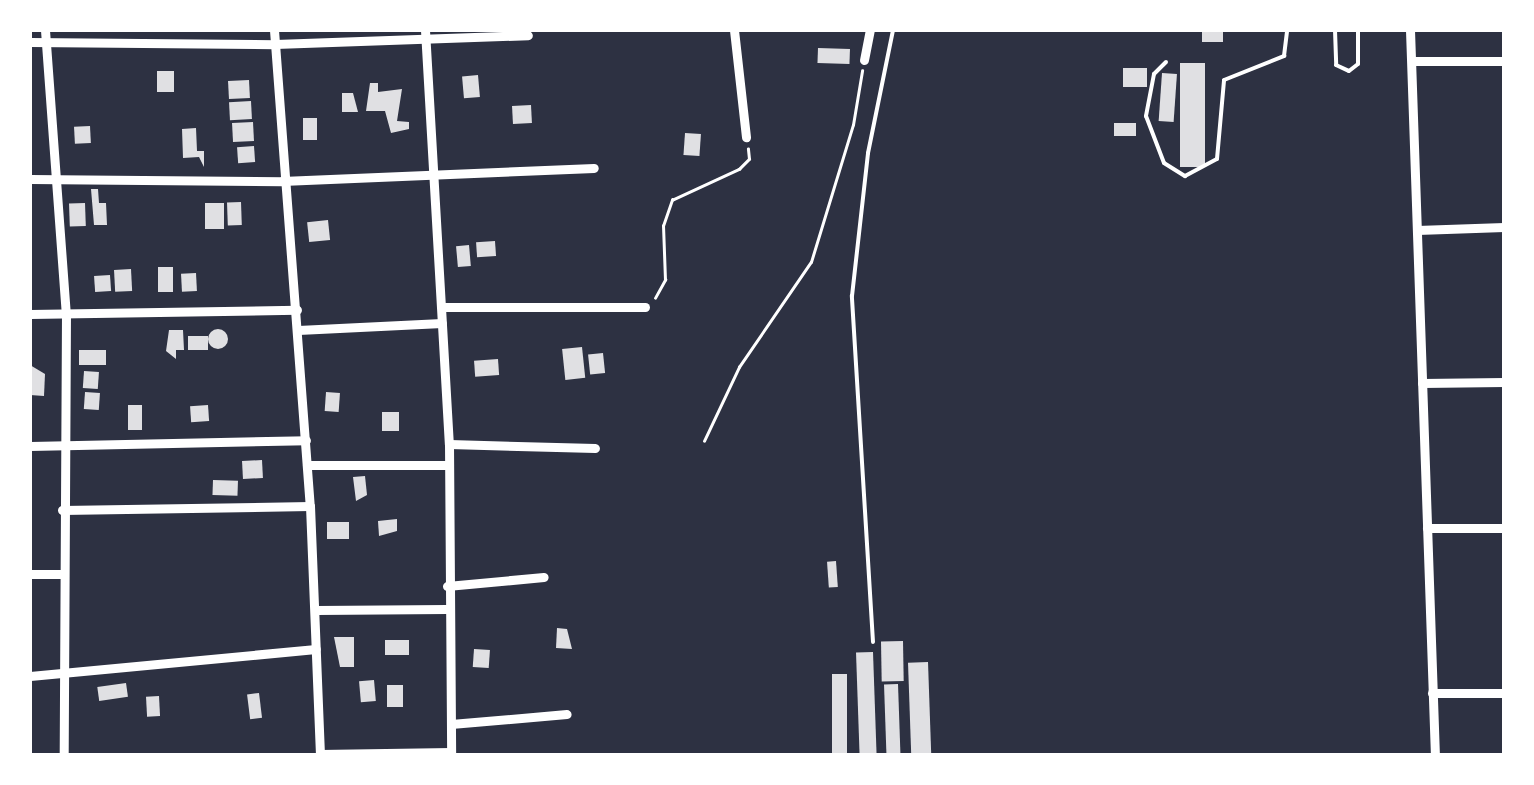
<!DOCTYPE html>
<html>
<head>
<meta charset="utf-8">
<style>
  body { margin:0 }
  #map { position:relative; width:1534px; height:785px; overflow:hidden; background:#2d3142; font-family:Mulish,sans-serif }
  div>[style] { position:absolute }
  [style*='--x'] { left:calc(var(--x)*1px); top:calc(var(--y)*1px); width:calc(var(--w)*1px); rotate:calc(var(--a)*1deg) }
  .building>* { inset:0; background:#e0e0e3; transform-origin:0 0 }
  .round { border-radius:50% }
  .path>* { height:2.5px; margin:-1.25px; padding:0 1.25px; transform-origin:1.25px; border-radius:1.25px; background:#fff }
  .service>* { height:4px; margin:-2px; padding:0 2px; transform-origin:2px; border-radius:2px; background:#fff }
  .minor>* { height:9px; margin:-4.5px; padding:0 4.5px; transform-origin:4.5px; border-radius:4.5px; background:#fff }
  span { translate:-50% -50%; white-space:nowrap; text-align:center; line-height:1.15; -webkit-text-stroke:8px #fff; paint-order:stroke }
  .frame { position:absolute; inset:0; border:32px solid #fff; pointer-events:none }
</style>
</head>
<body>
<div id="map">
  <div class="building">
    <div style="left:1202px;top:30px;width:21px;height:12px"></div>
    <div style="left:818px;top:48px;width:32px;height:15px;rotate:2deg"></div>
    <div style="left:1180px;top:63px;width:25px;height:104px"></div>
    <div style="left:1123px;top:68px;width:24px;height:19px"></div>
    <div style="left:157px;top:71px;width:17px;height:21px"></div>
    <div style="left:1162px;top:73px;width:15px;height:48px;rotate:4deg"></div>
    <div style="left:478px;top:75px;width:22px;height:16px;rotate:85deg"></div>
    <div style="left:249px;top:80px;width:18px;height:21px;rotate:87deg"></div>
    <div style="clip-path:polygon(370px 83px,378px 83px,378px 92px,402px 89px,397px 121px,409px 122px,409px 129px,391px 133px,385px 111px,366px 111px)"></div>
    <div style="clip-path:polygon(342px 93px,353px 93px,358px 112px,342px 112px)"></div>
    <div style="left:251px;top:101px;width:18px;height:22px;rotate:87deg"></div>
    <div style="left:531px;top:105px;width:18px;height:19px;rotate:87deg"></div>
    <div style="left:303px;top:118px;width:14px;height:22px"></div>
    <div style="left:253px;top:122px;width:19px;height:21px;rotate:87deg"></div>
    <div style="left:1114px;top:123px;width:22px;height:13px"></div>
    <div style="left:90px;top:126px;width:17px;height:16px;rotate:87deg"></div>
    <div style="clip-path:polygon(196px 128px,197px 151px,204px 151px,204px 167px,199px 157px,183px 158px,182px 129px)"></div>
    <div style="left:685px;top:133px;width:16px;height:22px;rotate:4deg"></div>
    <div style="left:254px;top:146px;width:16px;height:17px;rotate:86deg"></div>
    <div style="clip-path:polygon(91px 189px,98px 189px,99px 203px,106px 203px,107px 225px,94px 225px)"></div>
    <div style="left:241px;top:202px;width:23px;height:14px;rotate:88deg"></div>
    <div style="left:85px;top:203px;width:23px;height:16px;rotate:88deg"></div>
    <div style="left:205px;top:203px;width:19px;height:26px"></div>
    <div style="left:328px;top:220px;width:20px;height:21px;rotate:84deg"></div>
    <div style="left:495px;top:241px;width:15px;height:19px;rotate:86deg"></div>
    <div style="left:469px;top:245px;width:21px;height:13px;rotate:85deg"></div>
    <div style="left:158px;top:267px;width:15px;height:25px"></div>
    <div style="left:131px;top:269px;width:22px;height:17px;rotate:87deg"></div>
    <div style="left:196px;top:273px;width:18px;height:15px;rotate:87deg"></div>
    <div style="left:110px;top:275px;width:16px;height:16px;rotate:86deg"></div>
    <div class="round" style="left:208px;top:329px;width:20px;height:20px"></div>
    <div style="clip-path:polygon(169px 330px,183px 330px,184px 350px,176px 350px,176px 359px,166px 351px)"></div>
    <div style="left:208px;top:336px;width:14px;height:20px;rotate:90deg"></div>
    <div style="left:582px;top:347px;width:31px;height:20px;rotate:84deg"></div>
    <div style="left:79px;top:350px;width:27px;height:15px"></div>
    <div style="left:603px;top:353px;width:20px;height:15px;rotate:84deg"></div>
    <div style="left:498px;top:359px;width:16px;height:24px;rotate:86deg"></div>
    <div style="clip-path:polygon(30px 365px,45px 374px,44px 396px,30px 395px)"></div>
    <div style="left:84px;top:371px;width:15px;height:17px;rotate:4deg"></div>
    <div style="left:85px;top:392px;width:15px;height:17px;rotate:4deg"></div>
    <div style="left:326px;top:392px;width:14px;height:19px;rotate:4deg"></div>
    <div style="left:128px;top:405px;width:14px;height:25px"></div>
    <div style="left:208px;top:405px;width:16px;height:18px;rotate:86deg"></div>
    <div style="left:382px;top:412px;width:17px;height:19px"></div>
    <div style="left:262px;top:460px;width:18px;height:20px;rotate:87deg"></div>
    <div style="clip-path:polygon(365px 476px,367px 495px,356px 501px,353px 477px)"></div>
    <div style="left:213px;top:480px;width:25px;height:15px;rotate:2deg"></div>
    <div style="clip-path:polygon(397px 519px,397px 531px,379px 536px,378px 521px)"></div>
    <div style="left:327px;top:522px;width:22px;height:17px"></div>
    <div style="left:836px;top:561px;width:26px;height:9px;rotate:86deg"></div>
    <div style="clip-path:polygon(557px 628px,567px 629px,572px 649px,556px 648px)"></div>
    <div style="clip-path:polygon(334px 637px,354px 637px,354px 667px,340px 667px)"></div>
    <div style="left:385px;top:640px;width:24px;height:15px"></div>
    <div style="left:903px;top:641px;width:40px;height:22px;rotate:89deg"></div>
    <div style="left:474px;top:649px;width:16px;height:18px;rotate:4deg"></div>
    <div style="left:873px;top:652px;width:103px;height:17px;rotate:88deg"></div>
    <div style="left:928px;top:662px;width:93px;height:20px;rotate:88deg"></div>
    <div style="left:832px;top:674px;width:15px;height:81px"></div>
    <div style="left:374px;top:680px;width:21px;height:15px;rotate:85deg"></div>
    <div style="left:126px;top:683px;width:14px;height:29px;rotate:82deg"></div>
    <div style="left:898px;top:684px;width:71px;height:14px;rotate:88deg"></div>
    <div style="left:387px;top:685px;width:16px;height:22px"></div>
    <div style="left:259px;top:693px;width:25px;height:12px;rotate:83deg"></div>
    <div style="left:159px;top:696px;width:20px;height:13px;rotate:87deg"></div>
  </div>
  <div class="path">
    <div style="--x:655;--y:298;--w:21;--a:-61"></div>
    <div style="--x:665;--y:280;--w:54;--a:-92.1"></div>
    <div style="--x:663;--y:226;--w:28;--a:-71"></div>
    <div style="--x:672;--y:200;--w:74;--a:-24.8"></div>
    <div style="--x:739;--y:169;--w:14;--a:-45"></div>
    <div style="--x:749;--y:159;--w:10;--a:-96"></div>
    <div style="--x:704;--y:441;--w:82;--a:-64.7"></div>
    <div style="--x:739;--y:367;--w:127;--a:-55.6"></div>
    <div style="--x:811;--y:262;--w:143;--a:-73"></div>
    <div style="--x:853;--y:125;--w:55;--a:-80.5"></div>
  </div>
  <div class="service">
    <div style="--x:1335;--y:30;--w:35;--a:88"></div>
    <div style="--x:1336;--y:65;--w:14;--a:25"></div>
    <div style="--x:1349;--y:71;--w:11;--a:-38"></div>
    <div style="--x:1358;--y:64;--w:34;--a:-90"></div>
    <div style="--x:1166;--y:62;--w:17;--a:135"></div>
    <div style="--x:1154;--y:74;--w:43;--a:100.8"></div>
    <div style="--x:1146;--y:116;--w:50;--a:69"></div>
    <div style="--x:1164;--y:163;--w:25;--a:32"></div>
    <div style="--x:1185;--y:176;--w:36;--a:-28"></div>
    <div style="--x:1217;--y:159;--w:79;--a:-84.9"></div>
    <div style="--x:1224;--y:80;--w:65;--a:-21.8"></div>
    <div style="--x:1284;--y:56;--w:26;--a:-83"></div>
    <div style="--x:873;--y:642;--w:347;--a:-93.5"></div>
    <div style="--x:852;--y:296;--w:144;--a:-83.6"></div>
    <div style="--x:868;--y:153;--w:126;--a:-78.5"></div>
  </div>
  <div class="minor">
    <div style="--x:45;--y:30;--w:284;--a:85.8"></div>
    <div style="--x:66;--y:313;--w:442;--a:90.3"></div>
    <div style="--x:274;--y:30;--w:477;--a:85.7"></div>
    <div style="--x:310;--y:506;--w:249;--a:87.7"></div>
    <div style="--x:425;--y:30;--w:415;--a:86.7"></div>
    <div style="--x:449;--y:444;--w:311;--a:89.6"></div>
    <div style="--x:734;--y:30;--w:108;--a:83.6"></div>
    <div style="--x:1410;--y:30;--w:725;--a:88.03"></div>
    <div style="--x:30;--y:42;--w:245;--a:0.5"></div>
    <div style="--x:275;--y:44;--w:253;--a:-2"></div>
    <div style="--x:864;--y:60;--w:31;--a:-79"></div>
    <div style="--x:1412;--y:61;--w:92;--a:0"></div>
    <div style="--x:30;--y:179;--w:252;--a:0.5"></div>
    <div style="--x:282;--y:181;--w:312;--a:-2.4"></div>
    <div style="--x:1417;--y:230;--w:87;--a:-2"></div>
    <div style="--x:442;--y:307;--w:203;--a:0"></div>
    <div style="--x:30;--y:314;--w:267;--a:-0.9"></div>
    <div style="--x:298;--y:330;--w:144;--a:-2.8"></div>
    <div style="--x:1422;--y:383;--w:82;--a:-0.7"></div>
    <div style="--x:449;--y:444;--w:146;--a:1.6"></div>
    <div style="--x:30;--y:446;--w:276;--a:-1.2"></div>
    <div style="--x:307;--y:465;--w:142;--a:0"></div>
    <div style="--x:62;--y:510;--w:248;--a:-0.9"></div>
    <div style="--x:1427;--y:528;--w:77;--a:0"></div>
    <div style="--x:30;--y:574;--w:31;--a:0"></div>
    <div style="--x:447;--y:586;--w:97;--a:-5.3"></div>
    <div style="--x:316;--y:610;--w:131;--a:-0.4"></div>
    <div style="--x:30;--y:676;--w:287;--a:-5.4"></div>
    <div style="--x:1432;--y:693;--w:72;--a:0"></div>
    <div style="--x:451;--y:724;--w:116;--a:-4.9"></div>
    <div style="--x:320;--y:754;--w:131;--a:-0.9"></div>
  </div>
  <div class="frame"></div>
</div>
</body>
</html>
